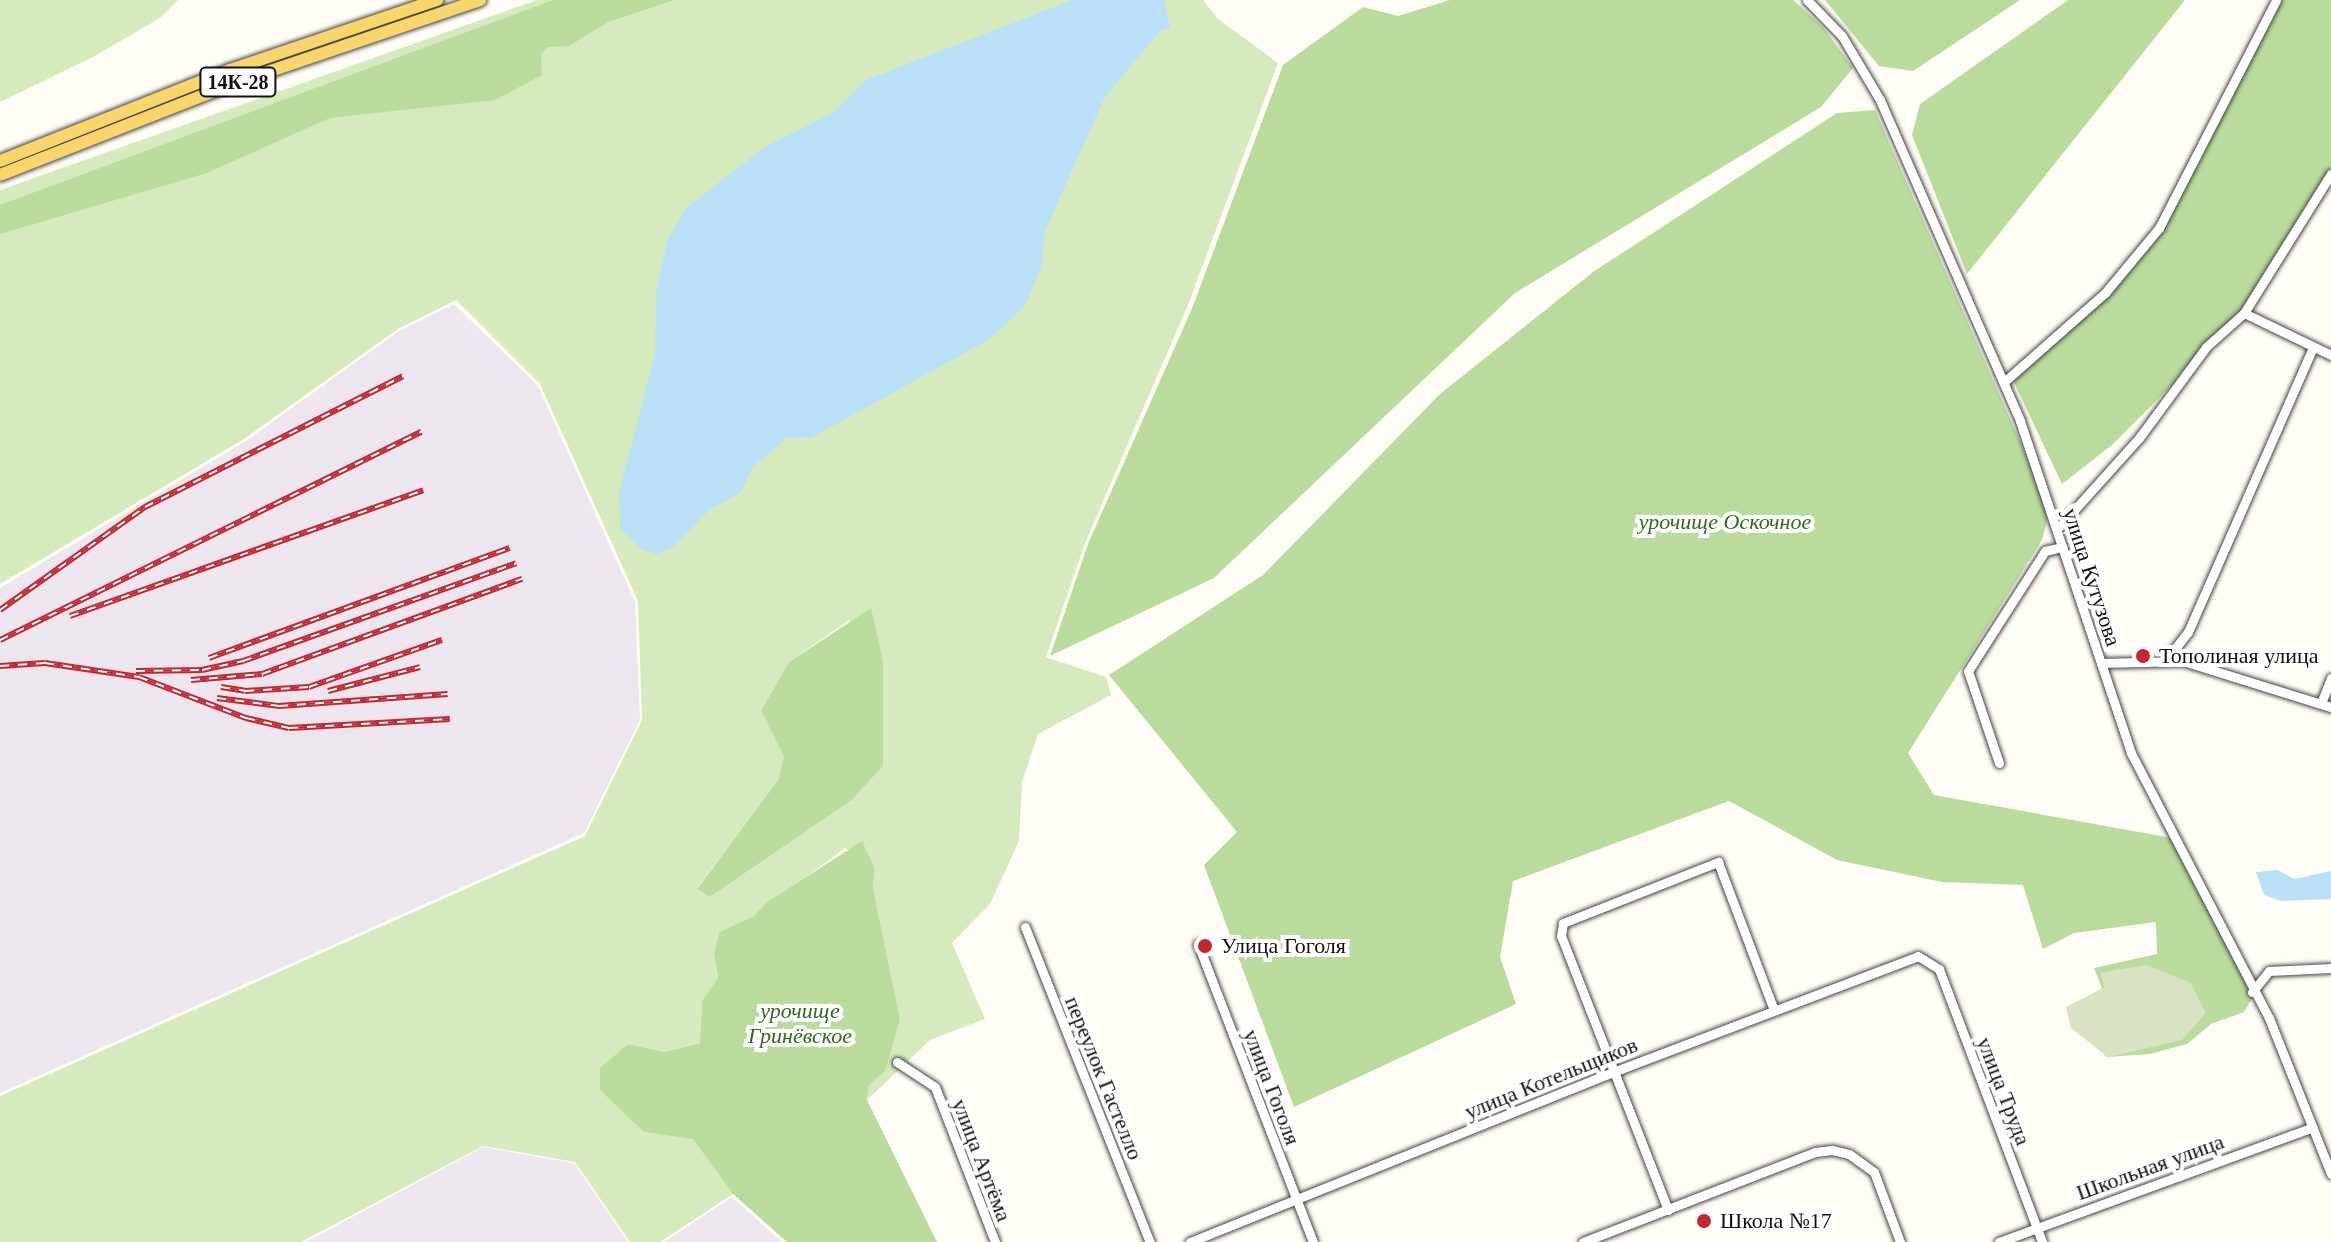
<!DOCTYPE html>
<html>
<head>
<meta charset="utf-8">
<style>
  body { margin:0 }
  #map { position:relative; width:2331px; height:1242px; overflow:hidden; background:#fffdf5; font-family:"Times New Roman",serif }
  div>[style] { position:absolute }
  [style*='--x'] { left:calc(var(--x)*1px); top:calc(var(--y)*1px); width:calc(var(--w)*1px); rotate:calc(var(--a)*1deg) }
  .industrial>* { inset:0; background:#eee6ef }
  .green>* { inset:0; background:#d5ebbd }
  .forest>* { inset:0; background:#b9dc9c }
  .cemetery>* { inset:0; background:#d9e3c4 }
  .water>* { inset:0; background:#b9e0f7 }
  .roads { filter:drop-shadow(0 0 2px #444) drop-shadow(0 0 2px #444) }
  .minor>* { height:9px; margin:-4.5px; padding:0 4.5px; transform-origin:4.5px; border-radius:4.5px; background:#fff }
  .major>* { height:12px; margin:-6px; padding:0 6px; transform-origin:6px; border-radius:6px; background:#f9d66b }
  .rail>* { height:6px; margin-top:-3px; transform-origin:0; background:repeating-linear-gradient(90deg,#fff 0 9px,#c4262e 0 18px); box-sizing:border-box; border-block:2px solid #c4262e }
  .dots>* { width:22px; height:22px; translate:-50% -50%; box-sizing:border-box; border:4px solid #fff; border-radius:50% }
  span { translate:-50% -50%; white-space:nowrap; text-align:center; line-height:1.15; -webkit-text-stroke:8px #fff; paint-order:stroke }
  .shield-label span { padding:2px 6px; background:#fff; border:2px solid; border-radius:6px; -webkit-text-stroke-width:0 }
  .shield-label { font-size:20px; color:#111; font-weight:700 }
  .park-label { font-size:22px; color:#2f6b1f; font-style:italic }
  .street-label { font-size:22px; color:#111 }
  .poi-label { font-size:22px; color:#111 }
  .left { translate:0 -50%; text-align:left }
</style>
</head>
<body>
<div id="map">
  <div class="industrial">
    <div style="clip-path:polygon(454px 304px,538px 386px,635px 602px,640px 720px,584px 833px,0 1093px,0 588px,246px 441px,399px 331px)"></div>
    <div style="clip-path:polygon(483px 1147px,574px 1163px,628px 1242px,306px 1242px)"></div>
    <div style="clip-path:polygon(732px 1197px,782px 1242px,664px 1242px)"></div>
  </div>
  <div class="green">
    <div style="clip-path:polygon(0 0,178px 0,160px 18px,93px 57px,0 102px)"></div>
    <div style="clip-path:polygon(evenodd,537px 0,1203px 0,1218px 19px,1278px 63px,1188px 305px,1085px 543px,1046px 657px,1106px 677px,1111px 695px,1038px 734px,1022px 782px,1019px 841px,990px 904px,952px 943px,985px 1019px,930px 1040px,867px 1100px,869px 1085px,900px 1019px,873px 888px,875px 869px,845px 848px,754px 916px,719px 932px,714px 953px,718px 978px,702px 1001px,700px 1043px,665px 1052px,628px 1044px,644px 1132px,693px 1138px,733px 1194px,660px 1242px,630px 1242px,575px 1162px,483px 1146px,301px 1242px,0 1242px,0 1096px,585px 836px,642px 720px,638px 601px,540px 384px,456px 300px,398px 329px,244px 439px,0 584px,0 190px,537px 0,849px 620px,883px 661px,883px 766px,852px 800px,710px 897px,697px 888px,778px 780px,784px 757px,761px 709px,789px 662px,849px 620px)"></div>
  </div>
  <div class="forest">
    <div style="clip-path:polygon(553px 0,674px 0,608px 22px,569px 46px,548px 47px,541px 54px,542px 75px,495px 100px,330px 118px,207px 173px,0 234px,0 205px)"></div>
    <div style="clip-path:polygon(1450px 0,1793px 0,1823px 27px,1853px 68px,1821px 107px,1515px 293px,1214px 578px,1050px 656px,1088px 544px,1193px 306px,1283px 65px,1363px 7px,1398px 16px)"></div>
    <div style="clip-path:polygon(1825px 0,2020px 0,1913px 71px,1879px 66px)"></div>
    <div style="clip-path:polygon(2068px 0,2185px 0,1967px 274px,1912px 135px,1920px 104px)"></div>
    <div style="clip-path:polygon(2279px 0,2331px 0,2331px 181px,2233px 324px,2112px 445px,2062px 484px,2012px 378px,2107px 295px,2162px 229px)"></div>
    <div style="clip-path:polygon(1875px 110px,2050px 510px,2042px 540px,1908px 753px,1934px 795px,2172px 838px,2253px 997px,2244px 1012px,2211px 1024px,2187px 1044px,2150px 1054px,2107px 1057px,2094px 1045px,2087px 1000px,2102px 988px,2094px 968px,2157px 954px,2156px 922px,2074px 933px,2043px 949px,2023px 885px,1942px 882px,1837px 860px,1729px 801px,1513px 881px,1500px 957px,1516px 1004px,1294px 1107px,1204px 865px,1237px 832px,1109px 675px,1263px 575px,1440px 394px,1593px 272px,1837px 113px)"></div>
    <div style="clip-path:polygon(871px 608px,883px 661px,883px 766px,852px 800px,710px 897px,697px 889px,778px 780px,784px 757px,761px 710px,789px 662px)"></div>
    <div style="clip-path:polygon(862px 841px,875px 869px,873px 888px,900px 1019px,885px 1071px,869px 1085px,867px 1100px,937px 1242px,787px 1242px,733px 1194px,693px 1139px,644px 1132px,600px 1090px,600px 1068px,628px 1044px,665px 1052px,700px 1043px,702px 1001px,718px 978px,714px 953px,719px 932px,754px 916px,766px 903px)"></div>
  </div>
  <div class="cemetery">
    <div style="clip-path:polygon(2147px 965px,2191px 983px,2206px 1013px,2182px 1040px,2108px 1057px,2071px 1028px,2066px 1007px,2105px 987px,2100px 973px)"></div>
  </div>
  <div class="water">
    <div style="clip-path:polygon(1072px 0,1164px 0,1170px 27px,1160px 31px,1105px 97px,1045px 231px,1041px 267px,1025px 306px,988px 340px,811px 438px,787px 438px,753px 467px,741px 492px,709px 510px,673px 547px,657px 554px,642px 550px,620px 528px,619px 493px,655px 354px,656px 293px,667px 241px,685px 209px,763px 148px,834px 112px,866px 80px)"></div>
    <div style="clip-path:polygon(2278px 870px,2294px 879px,2331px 871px,2331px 899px,2282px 901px,2264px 895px,2256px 872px)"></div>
  </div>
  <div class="roads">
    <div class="minor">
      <div style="--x:1807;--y:0;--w:50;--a:45.8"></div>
      <div style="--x:1842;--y:36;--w:74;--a:59.3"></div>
      <div style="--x:1880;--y:100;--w:350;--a:66.4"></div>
      <div style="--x:2020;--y:421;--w:350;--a:71.5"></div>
      <div style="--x:2131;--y:753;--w:299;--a:62.5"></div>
      <div style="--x:2269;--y:1018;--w:168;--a:68.3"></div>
      <div style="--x:2244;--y:313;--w:97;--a:25.8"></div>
      <div style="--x:2004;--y:382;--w:135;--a:-41.4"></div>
      <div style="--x:2105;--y:293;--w:85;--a:-50.3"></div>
      <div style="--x:2159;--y:228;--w:256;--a:-62.8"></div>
      <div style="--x:2058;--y:528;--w:121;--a:-48"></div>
      <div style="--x:2139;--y:438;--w:113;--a:-53.6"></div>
      <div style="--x:2206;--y:347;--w:51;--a:-41.8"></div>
      <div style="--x:2244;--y:313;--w:164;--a:-58"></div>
      <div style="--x:2166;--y:660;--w:36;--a:-52"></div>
      <div style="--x:2188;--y:632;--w:311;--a:-66.3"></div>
      <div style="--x:2101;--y:663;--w:82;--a:-1.4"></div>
      <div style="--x:2183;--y:661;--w:155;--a:17.3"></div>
      <div style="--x:2321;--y:703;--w:27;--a:-68"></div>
      <div style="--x:1999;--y:763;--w:97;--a:-108.6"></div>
      <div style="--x:1968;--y:671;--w:143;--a:-57.3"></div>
      <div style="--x:2045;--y:551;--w:18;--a:-13"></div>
      <div style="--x:1025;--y:927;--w:339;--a:68.4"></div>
      <div style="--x:1198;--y:944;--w:319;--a:68.9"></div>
      <div style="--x:2252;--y:992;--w:27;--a:-51"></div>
      <div style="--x:2269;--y:971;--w:62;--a:-2.8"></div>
      <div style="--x:897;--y:1062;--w:45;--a:33.3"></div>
      <div style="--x:935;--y:1087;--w:166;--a:68.8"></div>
      <div style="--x:1668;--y:1210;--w:294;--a:-111.3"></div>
      <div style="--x:1561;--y:936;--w:13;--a:-81"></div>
      <div style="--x:1563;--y:923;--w:167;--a:-21.5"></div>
      <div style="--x:1718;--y:862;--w:158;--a:69.3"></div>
      <div style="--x:1190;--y:1242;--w:456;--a:-21.9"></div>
      <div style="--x:1613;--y:1072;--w:326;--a:-20.8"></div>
      <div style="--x:1918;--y:956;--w:25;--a:32"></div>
      <div style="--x:1939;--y:969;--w:292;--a:69.3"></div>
      <div style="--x:1583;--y:1242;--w:249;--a:-21.2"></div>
      <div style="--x:1815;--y:1152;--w:17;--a:-7"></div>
      <div style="--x:1832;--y:1150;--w:17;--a:13"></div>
      <div style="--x:1849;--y:1154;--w:31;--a:36"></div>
      <div style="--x:1874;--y:1172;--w:75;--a:69.6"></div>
      <div style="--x:1999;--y:1242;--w:334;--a:-20.1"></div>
    </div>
    <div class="major">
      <div style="--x:0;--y:161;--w:247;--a:-21.6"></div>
      <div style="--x:230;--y:70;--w:219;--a:-18.7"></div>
      <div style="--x:0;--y:175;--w:252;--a:-21.4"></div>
      <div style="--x:235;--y:83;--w:259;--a:-18.7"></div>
    </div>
  </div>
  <div class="rail">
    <div style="--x:0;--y:610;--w:178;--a:-35.4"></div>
    <div style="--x:145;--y:507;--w:289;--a:-26.9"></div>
    <div style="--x:70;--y:616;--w:375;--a:-19.6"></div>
    <div style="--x:0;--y:640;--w:470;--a:-26.3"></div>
    <div style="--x:209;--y:658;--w:320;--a:-20.1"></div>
    <div style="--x:0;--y:666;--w:45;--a:-3.8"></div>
    <div style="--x:45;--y:663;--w:95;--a:8.5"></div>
    <div style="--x:139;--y:677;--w:115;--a:21"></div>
    <div style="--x:246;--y:718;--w:44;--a:13.1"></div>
    <div style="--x:289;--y:728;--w:161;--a:-3.2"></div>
    <div style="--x:136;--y:671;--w:66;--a:-0.9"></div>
    <div style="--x:202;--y:670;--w:42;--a:-12.4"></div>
    <div style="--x:243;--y:661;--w:290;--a:-19.7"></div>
    <div style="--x:191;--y:680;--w:71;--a:-4.8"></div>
    <div style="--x:262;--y:674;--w:277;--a:-20.1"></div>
    <div style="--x:221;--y:687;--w:24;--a:9"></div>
    <div style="--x:245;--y:691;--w:64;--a:-3.6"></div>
    <div style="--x:309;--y:687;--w:141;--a:-19.5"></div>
    <div style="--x:328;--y:691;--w:95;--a:-14.6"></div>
    <div style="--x:217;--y:698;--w:63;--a:7.4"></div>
    <div style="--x:279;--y:706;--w:169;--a:-4.1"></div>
  </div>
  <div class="dots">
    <div style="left:2143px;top:656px;background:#c4262e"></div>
    <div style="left:1205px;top:946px;background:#c4262e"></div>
    <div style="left:1704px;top:1221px;background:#c4262e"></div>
  </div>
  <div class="shield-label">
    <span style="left:238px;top:82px">14К-28</span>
  </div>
  <div class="park-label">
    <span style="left:1725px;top:522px">урочище Оскочное</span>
    <span style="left:800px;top:1023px">урочище<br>Гринёвское</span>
  </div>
  <div class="street-label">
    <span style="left:2092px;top:577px;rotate:72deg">улица Кутузова</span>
    <span style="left:1104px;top:1078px;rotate:68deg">переулок Гастелло</span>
    <span style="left:1551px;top:1078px;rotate:-22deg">улица Котельщиков</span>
    <span style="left:1272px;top:1087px;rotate:69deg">улица Гоголя</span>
    <span style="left:2004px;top:1091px;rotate:69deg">улица Труда</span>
    <span style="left:982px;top:1160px;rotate:69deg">улица Артёма</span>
    <span style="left:2150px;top:1167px;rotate:-20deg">Школьная улица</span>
  </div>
  <div class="poi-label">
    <span class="left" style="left:2159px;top:656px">Тополиная улица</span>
    <span class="left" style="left:1221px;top:946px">Улица Гоголя</span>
    <span class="left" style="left:1720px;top:1221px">Школа №17</span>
  </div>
</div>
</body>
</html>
